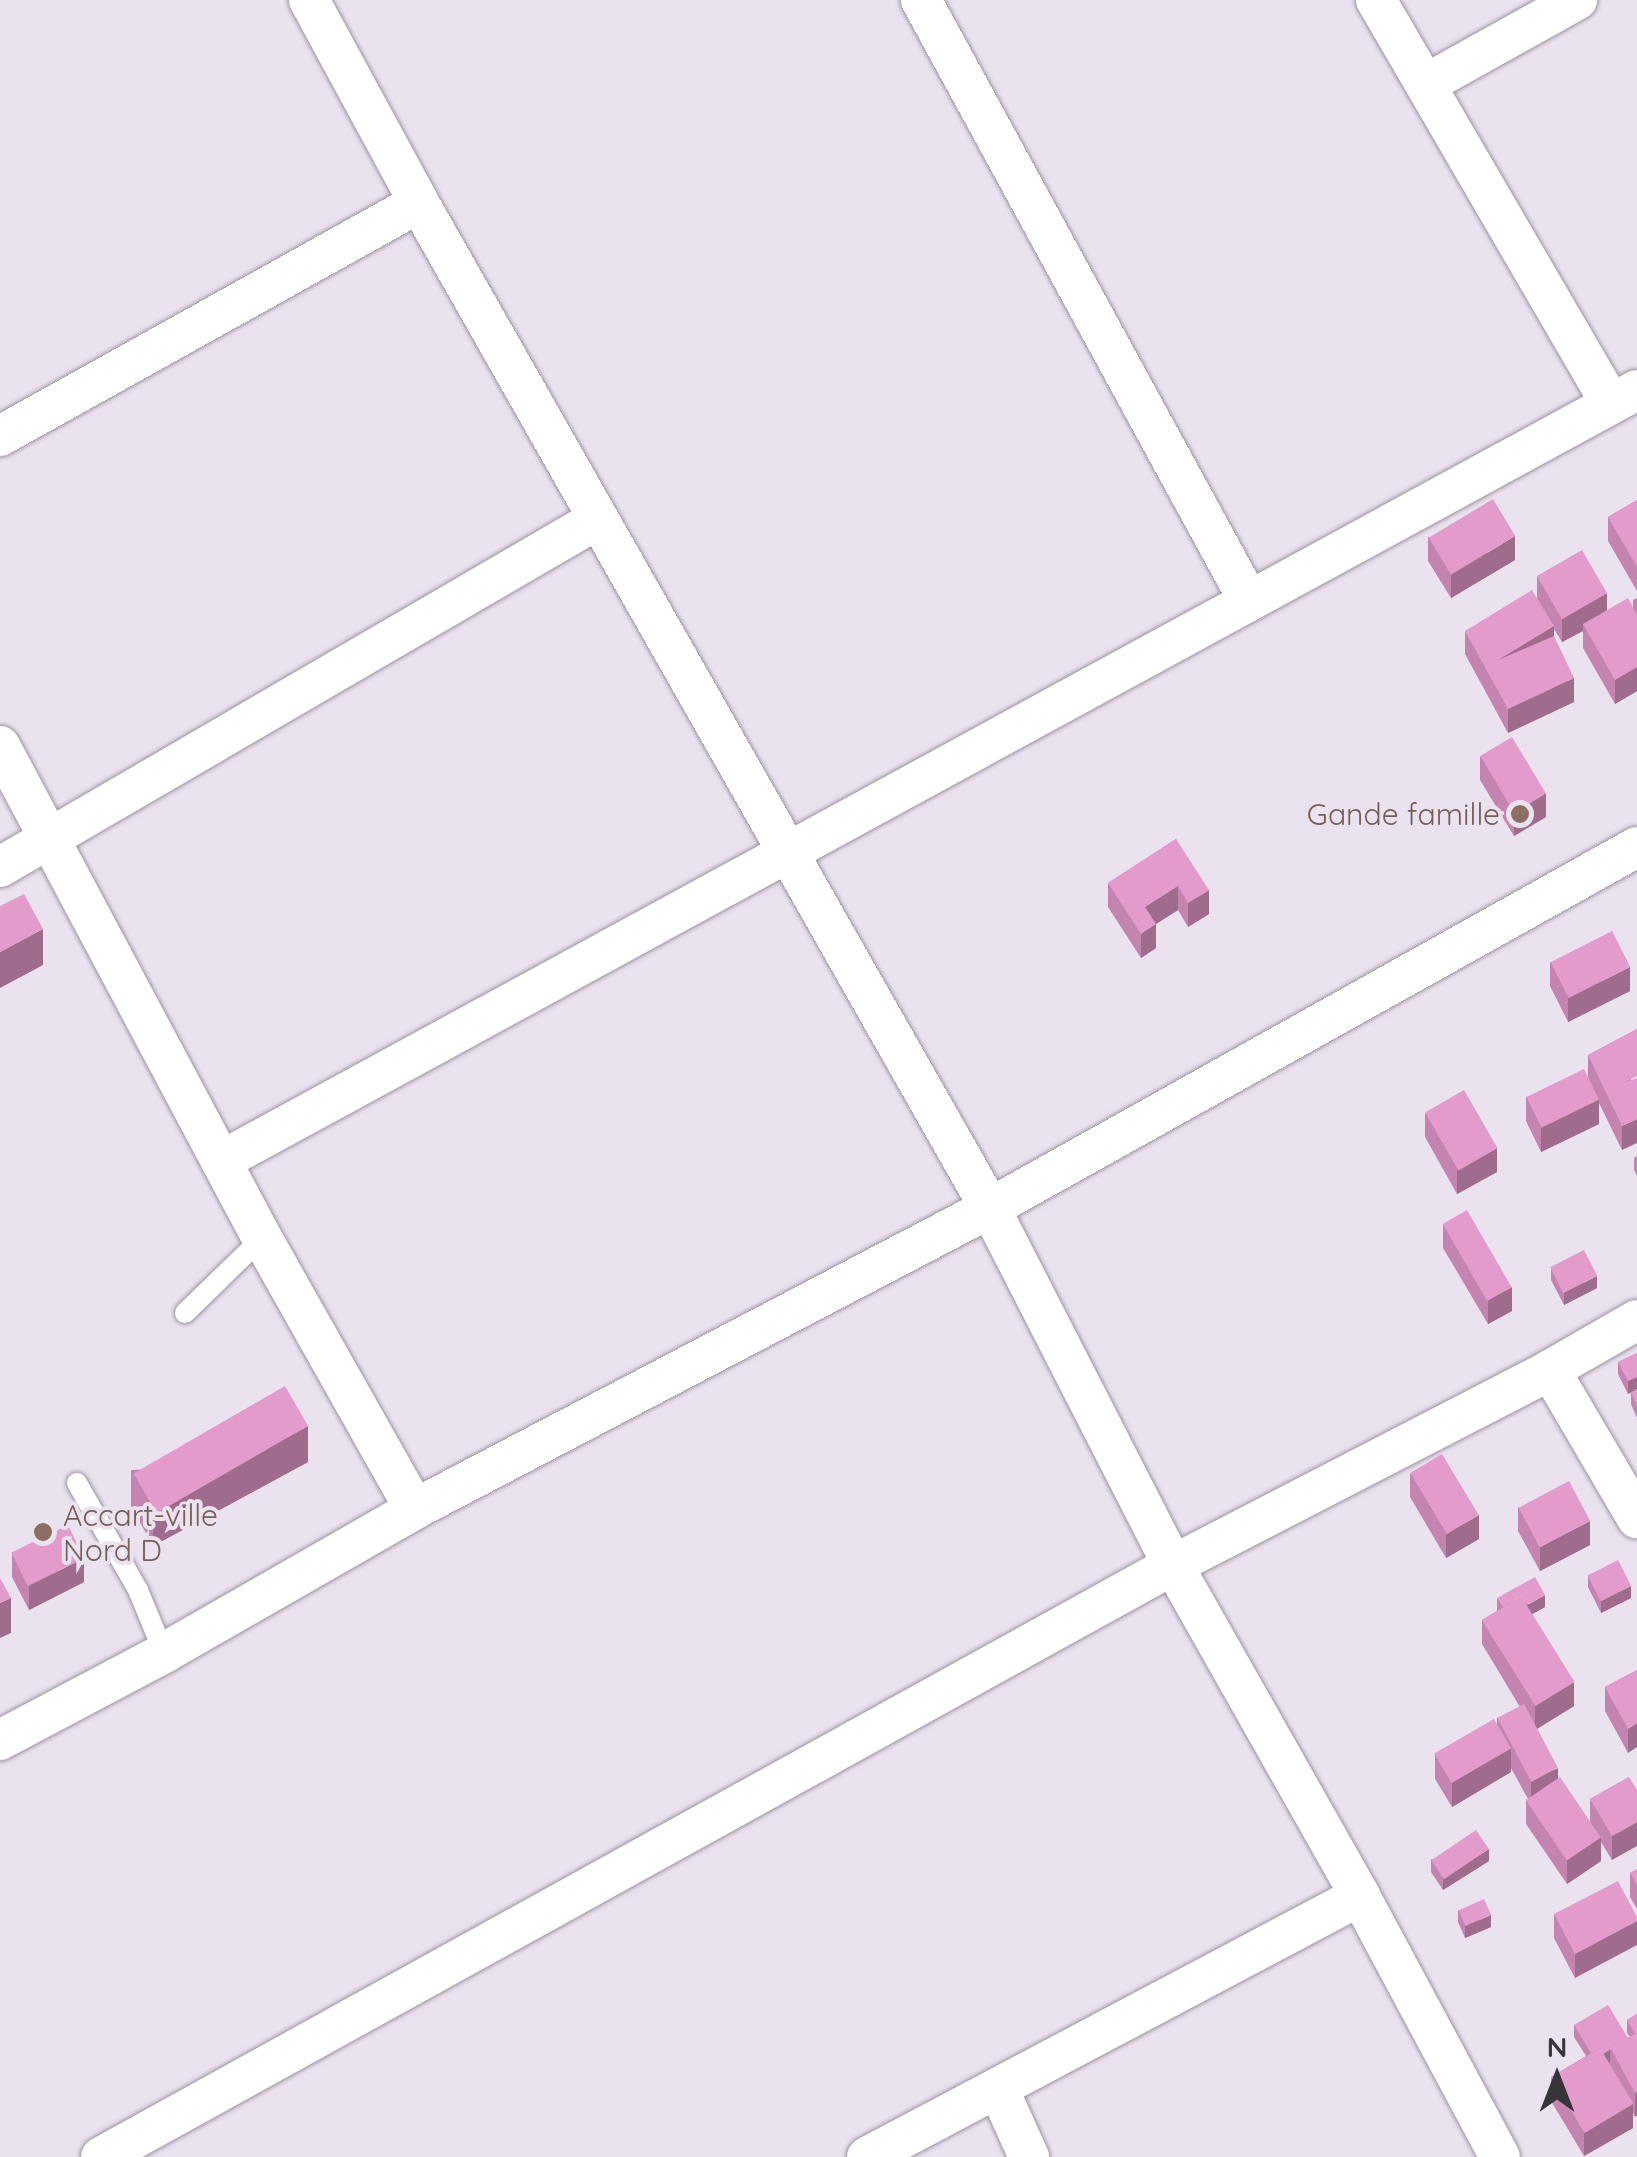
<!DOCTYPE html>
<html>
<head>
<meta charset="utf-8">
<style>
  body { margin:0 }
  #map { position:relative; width:1637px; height:2157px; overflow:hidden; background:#eae2ef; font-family:Quicksand,sans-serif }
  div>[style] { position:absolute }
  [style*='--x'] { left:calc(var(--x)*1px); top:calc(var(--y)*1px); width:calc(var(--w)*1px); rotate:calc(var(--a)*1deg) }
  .roads { filter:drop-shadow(0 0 2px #9b94a0) drop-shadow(0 0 2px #9b94a0) }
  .service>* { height:20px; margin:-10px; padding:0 10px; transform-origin:10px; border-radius:10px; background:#fff }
  .minor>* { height:40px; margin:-20px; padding:0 20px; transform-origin:20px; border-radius:20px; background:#fff }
  .wall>* { inset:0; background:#c385af }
  .shaded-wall>* { inset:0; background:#9f6c8e; transform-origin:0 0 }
  .building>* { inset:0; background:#e39bcb; transform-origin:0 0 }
  .dots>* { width:28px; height:28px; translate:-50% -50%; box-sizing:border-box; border:5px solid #eae2ef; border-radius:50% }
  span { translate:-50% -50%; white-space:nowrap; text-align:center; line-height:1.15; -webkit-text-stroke:8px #eae2ef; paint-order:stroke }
  .education-label { font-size:30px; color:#785e54 }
  .right { translate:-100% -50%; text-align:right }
  .left { translate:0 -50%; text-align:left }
  .north { position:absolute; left:1507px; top:2027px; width:100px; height:100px; -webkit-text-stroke:8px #eae2ef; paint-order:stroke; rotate:0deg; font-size:28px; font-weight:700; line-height:40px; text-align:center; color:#38353a }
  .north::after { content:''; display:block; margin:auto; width:35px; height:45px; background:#38353a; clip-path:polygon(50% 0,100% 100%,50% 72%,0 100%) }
</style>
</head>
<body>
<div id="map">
  <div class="roads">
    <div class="service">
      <div style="--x:185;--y:1313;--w:107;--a:-44.2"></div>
      <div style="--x:77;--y:1483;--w:123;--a:60.3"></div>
      <div style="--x:138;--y:1590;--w:68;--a:67.6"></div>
    </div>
    <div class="minor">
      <div style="--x:309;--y:0;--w:231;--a:61.5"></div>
      <div style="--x:419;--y:203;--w:1156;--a:60.4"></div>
      <div style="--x:990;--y:1208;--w:401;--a:62.9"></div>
      <div style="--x:1173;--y:1565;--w:380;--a:60.5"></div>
      <div style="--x:1360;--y:1896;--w:296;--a:61.8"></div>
      <div style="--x:921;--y:0;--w:685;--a:61.38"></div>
      <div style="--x:1376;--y:0;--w:467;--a:59.8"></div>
      <div style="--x:1426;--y:84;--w:173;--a:-29.1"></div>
      <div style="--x:0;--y:436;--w:479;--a:-29.1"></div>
      <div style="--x:0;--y:746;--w:557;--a:61.96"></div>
      <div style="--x:262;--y:1238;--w:311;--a:60.6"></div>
      <div style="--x:0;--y:867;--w:692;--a:-30.2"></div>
      <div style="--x:221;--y:1161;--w:1612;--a:-28.57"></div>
      <div style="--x:1550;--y:1370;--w:172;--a:59.6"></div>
      <div style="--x:0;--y:1740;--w:186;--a:-27.9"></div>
      <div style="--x:164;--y:1653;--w:289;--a:-29.8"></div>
      <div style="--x:415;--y:1509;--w:649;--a:-27.63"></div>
      <div style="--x:990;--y:1208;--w:741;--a:-29.16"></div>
      <div style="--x:998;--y:2088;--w:76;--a:65.8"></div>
      <div style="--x:101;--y:2157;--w:1225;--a:-28.91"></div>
      <div style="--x:1173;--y:1565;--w:424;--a:-27.3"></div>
      <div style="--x:1550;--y:1370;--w:100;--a:-29.9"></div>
      <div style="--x:867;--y:2157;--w:558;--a:-27.9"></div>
    </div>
  </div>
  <div class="wall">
    <div style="clip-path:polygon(1637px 500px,1637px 591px,1608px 541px,1608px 517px)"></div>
    <div style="clip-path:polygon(1428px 537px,1515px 560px,1451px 598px,1428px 561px)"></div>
    <div style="clip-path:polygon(1537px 576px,1607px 610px,1633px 608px,1633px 600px,1637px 598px,1637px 691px,1615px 704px,1583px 648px,1583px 631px,1562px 642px,1554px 629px,1554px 636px,1574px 702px,1508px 733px,1465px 654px,1465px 631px,1537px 599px)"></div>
    <div style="clip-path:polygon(1480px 756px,1546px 817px,1514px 836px,1480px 780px)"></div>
    <div style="clip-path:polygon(1176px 839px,1209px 914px,1188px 927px,1178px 910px,1156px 924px,1156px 948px,1141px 958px,1108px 907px,1108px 883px)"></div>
    <div style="clip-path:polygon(1550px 962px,1630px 991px,1568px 1022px,1550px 986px)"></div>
    <div style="clip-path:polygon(1637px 1029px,1622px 1150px,1599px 1103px,1599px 1124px,1541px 1152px,1526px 1121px,1526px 1097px,1588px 1077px,1588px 1055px)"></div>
    <div style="clip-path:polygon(1425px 1113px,1497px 1172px,1457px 1194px,1425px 1137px)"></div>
    <div style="clip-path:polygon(1637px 1156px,1637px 1176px,1634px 1170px,1634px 1158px)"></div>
    <div style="clip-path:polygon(1443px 1224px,1512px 1311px,1488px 1324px,1443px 1248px)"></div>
    <div style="clip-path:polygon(1551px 1268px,1597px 1288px,1564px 1305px,1551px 1280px)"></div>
    <div style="clip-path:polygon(1637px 1353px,1637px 1389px,1628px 1394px,1618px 1374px,1618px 1362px)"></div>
    <div style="clip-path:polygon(1637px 1390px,1637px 1418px,1631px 1404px,1631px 1392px)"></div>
    <div style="clip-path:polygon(308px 1462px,153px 1546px,131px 1506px,131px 1470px)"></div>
    <div style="clip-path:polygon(1410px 1473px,1479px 1539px,1446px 1558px,1410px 1497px)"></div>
    <div style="clip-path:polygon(1518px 1507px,1590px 1545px,1540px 1571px,1518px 1531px)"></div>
    <div style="clip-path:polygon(12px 1553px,84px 1582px,29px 1610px,12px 1577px)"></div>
    <div style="clip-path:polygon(1588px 1575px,1631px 1598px,1601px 1613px,1588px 1587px)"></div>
    <div style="clip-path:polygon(1497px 1598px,1545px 1607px,1532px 1614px,1574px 1706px,1537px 1729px,1558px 1778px,1590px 1822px,1590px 1799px,1629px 1777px,1612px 1860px,1601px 1842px,1601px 1861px,1567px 1884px,1526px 1824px,1526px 1800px,1528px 1799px,1511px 1768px,1511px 1772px,1452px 1807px,1435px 1779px,1435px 1755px,1497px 1724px,1497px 1718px,1520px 1707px,1482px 1644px,1482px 1620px,1497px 1611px)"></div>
    <div style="clip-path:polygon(1637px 1670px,1628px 1753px,1605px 1711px,1605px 1687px)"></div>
    <div style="clip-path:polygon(1431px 1859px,1489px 1861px,1443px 1890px,1431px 1872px)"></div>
    <div style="clip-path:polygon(1637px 1869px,1637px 1909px,1630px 1897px,1630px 1873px)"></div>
    <div style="clip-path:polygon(1458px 1910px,1491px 1927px,1465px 1938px,1458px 1922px)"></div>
    <div style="clip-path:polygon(1554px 1914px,1637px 1917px,1575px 1978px,1554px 1938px)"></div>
    <div style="clip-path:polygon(1637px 2014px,1637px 2116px,1635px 2117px,1633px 2113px,1633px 2128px,1584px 2156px,1551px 2101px,1551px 2077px,1586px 2056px,1574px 2037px,1574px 2025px,1628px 2038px,1630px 2037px,1627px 2033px,1627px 2020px)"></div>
  </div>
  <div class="shaded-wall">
    <div style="clip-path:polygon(1515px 536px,1515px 560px,1451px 598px,1451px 575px)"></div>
    <div style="clip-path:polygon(1607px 593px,1607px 617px,1583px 624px,1583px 631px,1562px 642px,1562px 618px)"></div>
    <div style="clip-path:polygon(1554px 626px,1554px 650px,1498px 660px)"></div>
    <div style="clip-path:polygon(1637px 667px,1637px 691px,1615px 704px,1615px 680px)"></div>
    <div style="clip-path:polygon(1574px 678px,1574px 702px,1508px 733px,1508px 709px)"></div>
    <div style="clip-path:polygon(1546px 793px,1546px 817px,1514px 836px,1514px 812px)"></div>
    <div style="clip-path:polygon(1178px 886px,1178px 910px,1156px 924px,1156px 948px,1141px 958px,1141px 934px,1145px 907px)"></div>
    <div style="clip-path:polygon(1209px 890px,1209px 914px,1188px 927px,1188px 903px)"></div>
    <div style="clip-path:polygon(43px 929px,43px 965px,0 988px,0 952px)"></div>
    <div style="clip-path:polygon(1630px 967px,1630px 991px,1568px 1022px,1568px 998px)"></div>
    <div style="clip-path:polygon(1599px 1100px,1599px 1124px,1541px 1152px,1541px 1128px)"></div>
    <div style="clip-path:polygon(1637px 1119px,1637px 1143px,1622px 1150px,1622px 1126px)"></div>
    <div style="clip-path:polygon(1497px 1148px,1497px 1172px,1457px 1194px,1457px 1170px)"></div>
    <div style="clip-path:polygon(1597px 1276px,1597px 1288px,1564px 1305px,1564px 1293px)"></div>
    <div style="clip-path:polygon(1512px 1287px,1512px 1311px,1488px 1324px,1488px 1300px)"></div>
    <div style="clip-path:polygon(1637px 1377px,1637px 1389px,1628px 1394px,1628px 1381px)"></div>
    <div style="clip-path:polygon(308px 1426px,308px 1462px,153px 1546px,153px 1511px)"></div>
    <div style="clip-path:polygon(1479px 1515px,1479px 1539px,1446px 1558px,1446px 1534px)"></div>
    <div style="clip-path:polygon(1590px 1521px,1590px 1545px,1540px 1571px,1540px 1547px)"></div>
    <div style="clip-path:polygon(84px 1558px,84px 1582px,29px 1610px,29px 1586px)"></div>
    <div style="clip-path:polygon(1631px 1586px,1631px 1598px,1601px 1613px,1601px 1601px)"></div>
    <div style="clip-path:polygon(1545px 1595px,1545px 1607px,1508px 1628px,1508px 1616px)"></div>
    <div style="clip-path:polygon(11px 1598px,11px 1633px,0 1638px,0 1603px)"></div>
    <div style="clip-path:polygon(1574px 1682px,1574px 1706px,1535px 1730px,1535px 1706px)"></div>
    <div style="clip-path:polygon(1637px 1723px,1637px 1747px,1628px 1753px,1628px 1729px)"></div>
    <div style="clip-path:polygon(1511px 1748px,1511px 1772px,1452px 1807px,1452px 1783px)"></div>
    <div style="clip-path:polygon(1558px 1768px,1558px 1792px,1531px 1806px,1531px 1782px)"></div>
    <div style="clip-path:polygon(1637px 1822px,1637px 1846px,1612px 1860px,1612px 1836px)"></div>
    <div style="clip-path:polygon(1601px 1837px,1601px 1861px,1567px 1884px,1567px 1860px)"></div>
    <div style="clip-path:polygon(1489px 1849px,1489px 1861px,1443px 1890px,1443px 1878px)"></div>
    <div style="clip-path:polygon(1491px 1915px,1491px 1927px,1465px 1938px,1465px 1926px)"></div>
    <div style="clip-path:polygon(1637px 1921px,1637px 1945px,1575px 1978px,1575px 1954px)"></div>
    <div style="clip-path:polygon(1610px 2050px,1610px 2062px,1594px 2071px,1594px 2059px)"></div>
    <div style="left:1637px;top:2092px;width:24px;height:2px;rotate:90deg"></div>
    <div style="clip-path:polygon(1633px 2104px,1633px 2128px,1584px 2156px,1584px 2132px)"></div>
  </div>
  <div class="building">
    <div style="left:1493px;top:499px;width:43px;height:75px;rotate:59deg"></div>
    <div style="clip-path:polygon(1637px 500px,1637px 567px,1608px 517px)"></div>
    <div style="left:1582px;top:550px;width:50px;height:52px;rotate:60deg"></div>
    <div style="clip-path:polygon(1532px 590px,1554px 626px,1498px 660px,1554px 636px,1574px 678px,1508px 709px,1465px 631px)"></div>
    <div style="clip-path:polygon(1628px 598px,1637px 615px,1637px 667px,1615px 680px,1583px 624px)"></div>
    <div style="left:1512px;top:737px;width:66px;height:37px;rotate:59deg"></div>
    <div style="clip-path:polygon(1176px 839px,1209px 890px,1188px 903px,1178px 886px,1145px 907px,1156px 924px,1141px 934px,1108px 883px)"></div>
    <div style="clip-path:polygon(24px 894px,43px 929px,0 952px,0 906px)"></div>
    <div style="left:1612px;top:931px;width:40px;height:69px;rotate:63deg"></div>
    <div style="clip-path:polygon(1637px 1029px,1637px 1076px,1623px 1083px,1637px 1078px,1637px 1119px,1622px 1126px,1588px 1055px)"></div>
    <div style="left:1584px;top:1069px;width:34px;height:64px;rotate:64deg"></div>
    <div style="left:1464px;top:1090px;width:67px;height:45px;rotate:60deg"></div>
    <div style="left:1467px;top:1210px;width:89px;height:28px;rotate:60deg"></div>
    <div style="left:1584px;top:1250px;width:29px;height:38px;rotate:63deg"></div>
    <div style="clip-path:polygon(1637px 1353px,1637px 1377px,1628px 1381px,1618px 1362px)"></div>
    <div style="left:285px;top:1386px;width:46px;height:175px;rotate:60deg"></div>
    <div style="clip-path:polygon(1637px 1390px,1637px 1406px,1631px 1392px)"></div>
    <div style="left:1442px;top:1454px;width:71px;height:37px;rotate:59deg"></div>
    <div style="left:1569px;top:1481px;width:45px;height:57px;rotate:62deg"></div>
    <div style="left:68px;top:1525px;width:37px;height:63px;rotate:64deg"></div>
    <div style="left:1618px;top:1560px;width:29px;height:34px;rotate:63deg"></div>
    <div style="clip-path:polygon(1535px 1577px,1545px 1595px,1526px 1605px,1521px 1596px,1503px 1607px,1497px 1598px)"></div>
    <div style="clip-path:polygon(0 1578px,11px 1598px,0 1603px)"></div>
    <div style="left:1521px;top:1596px;width:101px;height:46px;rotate:58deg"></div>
    <div style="clip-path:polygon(1637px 1670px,1637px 1723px,1628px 1729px,1605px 1687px)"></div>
    <div style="left:1524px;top:1704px;width:72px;height:30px;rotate:62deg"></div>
    <div style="left:1494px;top:1719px;width:34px;height:69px;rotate:60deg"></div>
    <div style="left:1560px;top:1777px;width:73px;height:41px;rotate:56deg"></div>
    <div style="clip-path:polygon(1629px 1777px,1637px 1790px,1637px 1822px,1612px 1836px,1590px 1799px)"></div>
    <div style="left:1476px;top:1830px;width:23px;height:54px;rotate:56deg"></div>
    <div style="clip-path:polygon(1637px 1869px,1637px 1885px,1630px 1873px)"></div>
    <div style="clip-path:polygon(1618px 1881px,1637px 1917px,1637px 1921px,1575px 1954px,1554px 1914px)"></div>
    <div style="left:1484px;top:1899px;width:17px;height:28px;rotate:66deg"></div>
    <div style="clip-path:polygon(1608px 2005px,1628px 2038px,1610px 2047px,1611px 2049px,1603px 2054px,1600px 2048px,1591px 2053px,1574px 2025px)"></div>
    <div style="clip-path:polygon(1637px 2014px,1637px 2033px,1635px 2034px,1627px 2020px)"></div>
    <div style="clip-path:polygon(1637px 2033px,1637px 2092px,1635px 2093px,1610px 2047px)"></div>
    <div style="left:1600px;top:2048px;width:65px;height:57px;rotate:59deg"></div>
  </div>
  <div class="dots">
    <div style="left:1520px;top:814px;background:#8d6e63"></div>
    <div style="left:43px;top:1532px;background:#8d6e63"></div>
  </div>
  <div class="education-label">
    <span class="right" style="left:1500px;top:814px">Gande famille</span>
    <span class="left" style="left:63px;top:1532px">Accart-ville<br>Nord D</span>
  </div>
  <div class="north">N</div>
</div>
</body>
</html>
